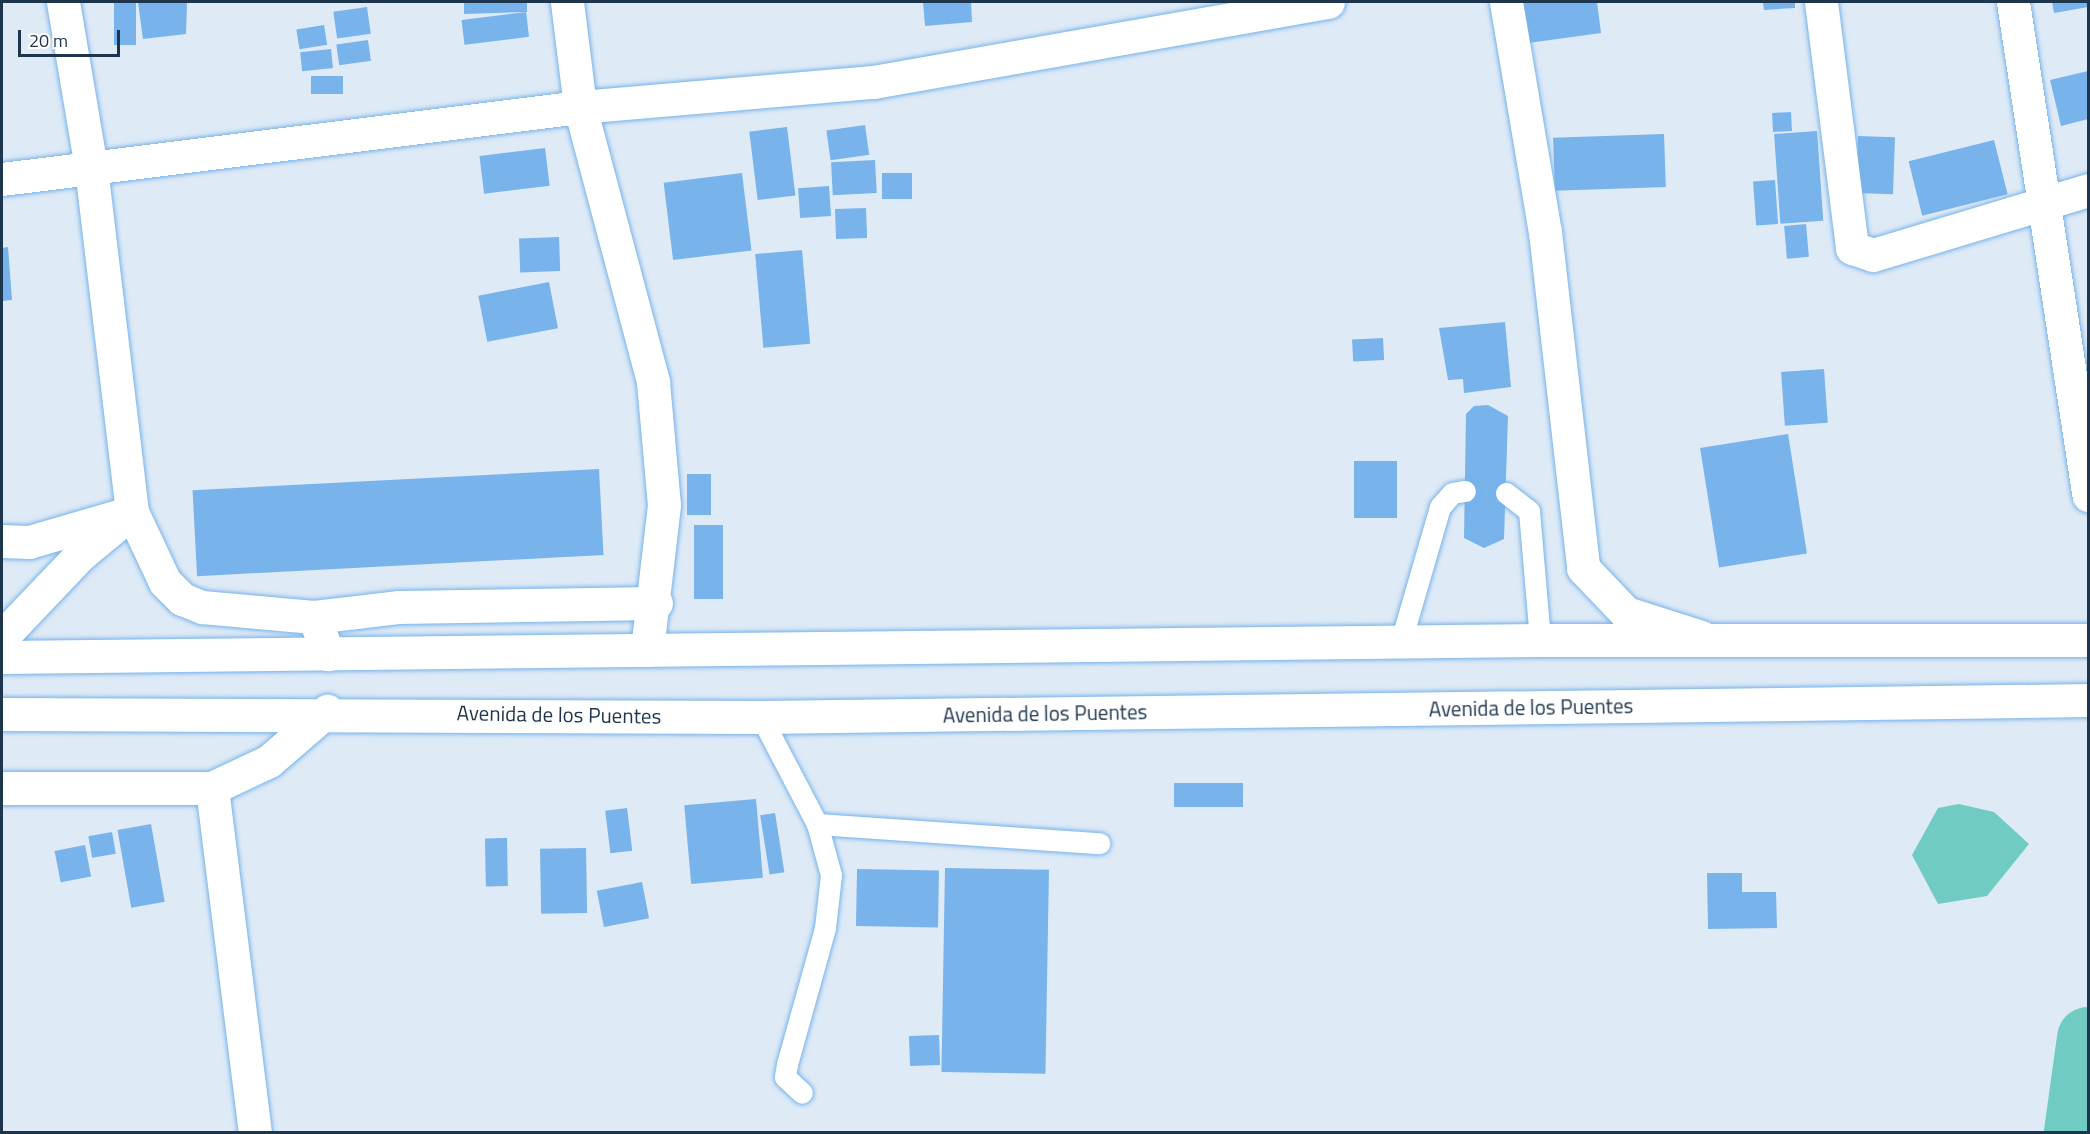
<!DOCTYPE html>
<html>
<head>
<meta charset="utf-8">
<style>
  body { margin:0 }
  #map { position:relative; width:2090px; height:1134px; overflow:hidden; background:#deeaf6; font-family:"Titillium Web",sans-serif }
  div>[style] { position:absolute }
  [style*='--x'] { left:calc(var(--x)*1px); top:calc(var(--y)*1px); width:calc(var(--w)*1px); rotate:calc(var(--a)*1deg) }
  .water>* { inset:0; background:#70ccc3 }
  .river>* { height:62px; margin:-31px; padding:0 31px; transform-origin:31px; border-radius:31px; background:#70ccc3 }
  .building>* { inset:0; background:#78b3eb; transform-origin:0 0 }
  .roads { filter:drop-shadow(0 0 2px #77b3ea) drop-shadow(0 0 2px #77b3ea) }
  .service>* { height:21px; margin:-10.5px; padding:0 10.5px; transform-origin:10.5px; border-radius:10.5px; background:#fff }
  .minor>* { height:33px; margin:-16.5px; padding:0 16.5px; transform-origin:16.5px; border-radius:16.5px; background:#fff }
  .tertiary>* { height:33px; margin:-16.5px; padding:0 16.5px; transform-origin:16.5px; border-radius:16.5px; background:#fff }
  .primary>* { height:33px; margin:-16.5px; padding:0 16.5px; transform-origin:16.5px; border-radius:16.5px; background:#fff }
  span { translate:-50% -50%; white-space:nowrap; text-align:center; line-height:1.15; -webkit-text-stroke:4.5px #fff; paint-order:stroke }
  .street-label { font-size:21px; color:#1d364d }
  .frame { position:absolute; inset:0; border:3px solid #1d364d; pointer-events:none }
  .scale { position:absolute; left:18px; top:30px; width:102px; height:27px; box-sizing:border-box; border:3px solid #1d364d; border-top:0; padding-left:8px; font-size:18px; line-height:21px; white-space:nowrap; color:#1d364d; -webkit-text-stroke:4px #fff; paint-order:stroke }
</style>
</head>
<body>
<div id="map">
  <div class="water">
    <div style="clip-path:polygon(1959px 804px,1994px 812px,2029px 844px,1987px 896px,1938px 904px,1912px 855px,1938px 808px)"></div>
  </div>
  <div class="river">
    <div style="--x:2075;--y:1132;--w:95;--a:-82.1"></div>
  </div>
  <div class="building">
    <div style="left:114px;top:2px;width:22px;height:43px"></div>
    <div style="clip-path:polygon(138px 2px,187px 2px,186px 34px,143px 39px)"></div>
    <div style="clip-path:polygon(464px 2px,527px 2px,527px 12px,464px 14px)"></div>
    <div style="clip-path:polygon(923px 2px,971px 2px,972px 22px,925px 26px)"></div>
    <div style="clip-path:polygon(1522px 2px,1597px 2px,1601px 33px,1528px 43px)"></div>
    <div style="clip-path:polygon(1763px 2px,1795px 2px,1795px 8px,1764px 10px)"></div>
    <div style="clip-path:polygon(2052px 2px,2088px 2px,2088px 7px,2054px 13px)"></div>
    <div style="left:367px;top:7px;width:27px;height:34px;rotate:82deg"></div>
    <div style="left:526px;top:12px;width:25px;height:65px;rotate:83deg"></div>
    <div style="left:324px;top:25px;width:20px;height:28px;rotate:81deg"></div>
    <div style="left:368px;top:40px;width:21px;height:32px;rotate:82deg"></div>
    <div style="left:331px;top:49px;width:19px;height:31px;rotate:84deg"></div>
    <div style="clip-path:polygon(2088px 71px,2088px 119px,2061px 126px,2050px 80px)"></div>
    <div style="left:343px;top:76px;width:18px;height:32px;rotate:90deg"></div>
    <div style="left:1791px;top:112px;width:19px;height:19px;rotate:87deg"></div>
    <div style="left:865px;top:125px;width:30px;height:39px;rotate:82deg"></div>
    <div style="left:787px;top:127px;width:69px;height:38px;rotate:83deg"></div>
    <div style="left:1817px;top:131px;width:90px;height:43px;rotate:86deg"></div>
    <div style="left:1664px;top:134px;width:53px;height:111px;rotate:88deg"></div>
    <div style="left:1858px;top:136px;width:37px;height:57px;rotate:2deg"></div>
    <div style="left:1994px;top:140px;width:56px;height:88px;rotate:76deg"></div>
    <div style="left:545px;top:148px;width:38px;height:66px;rotate:83deg"></div>
    <div style="left:875px;top:160px;width:33px;height:44px;rotate:87deg"></div>
    <div style="left:742px;top:173px;width:78px;height:79px;rotate:83deg"></div>
    <div style="left:912px;top:173px;width:26px;height:30px;rotate:90deg"></div>
    <div style="left:1775px;top:180px;width:44px;height:22px;rotate:86deg"></div>
    <div style="left:829px;top:186px;width:30px;height:31px;rotate:86deg"></div>
    <div style="left:866px;top:208px;width:30px;height:31px;rotate:88deg"></div>
    <div style="left:1806px;top:224px;width:33px;height:22px;rotate:85deg"></div>
    <div style="left:559px;top:237px;width:34px;height:40px;rotate:88deg"></div>
    <div style="clip-path:polygon(8px 247px,12px 300px,2px 301px,2px 248px)"></div>
    <div style="left:802px;top:250px;width:94px;height:47px;rotate:85deg"></div>
    <div style="left:549px;top:282px;width:47px;height:72px;rotate:79deg"></div>
    <div style="clip-path:polygon(1505px 322px,1511px 387px,1464px 393px,1463px 379px,1448px 380px,1439px 328px)"></div>
    <div style="left:1383px;top:338px;width:22px;height:31px;rotate:87deg"></div>
    <div style="left:1824px;top:369px;width:54px;height:43px;rotate:86deg"></div>
    <div style="clip-path:polygon(1488px 405px,1508px 416px,1504px 539px,1484px 548px,1464px 538px,1466px 414px,1474px 406px)"></div>
    <div style="left:1788px;top:434px;width:121px;height:89px;rotate:81deg"></div>
    <div style="left:1354px;top:461px;width:43px;height:57px"></div>
    <div style="left:599px;top:469px;width:86px;height:407px;rotate:87deg"></div>
    <div style="left:687px;top:474px;width:24px;height:41px"></div>
    <div style="left:694px;top:525px;width:29px;height:74px"></div>
    <div style="left:1174px;top:783px;width:69px;height:24px"></div>
    <div style="left:756px;top:799px;width:79px;height:72px;rotate:85deg"></div>
    <div style="left:627px;top:808px;width:43px;height:22px;rotate:83deg"></div>
    <div style="left:775px;top:813px;width:60px;height:15px;rotate:81deg"></div>
    <div style="left:151px;top:824px;width:79px;height:34px;rotate:80deg"></div>
    <div style="left:112px;top:832px;width:22px;height:24px;rotate:80deg"></div>
    <div style="left:507px;top:838px;width:48px;height:22px;rotate:89deg"></div>
    <div style="left:85px;top:845px;width:32px;height:31px;rotate:79deg"></div>
    <div style="left:586px;top:848px;width:65px;height:46px;rotate:89deg"></div>
    <div style="left:945px;top:868px;width:104px;height:204px;rotate:1deg"></div>
    <div style="left:857px;top:869px;width:82px;height:57px;rotate:1deg"></div>
    <div style="clip-path:polygon(1707px 873px,1742px 873px,1742px 892px,1776px 892px,1777px 928px,1708px 929px)"></div>
    <div style="left:642px;top:882px;width:37px;height:46px;rotate:79deg"></div>
    <div style="left:939px;top:1035px;width:30px;height:30px;rotate:88deg"></div>
  </div>
  <div class="roads">
    <div class="service">
      <div style="--x:1506;--y:493;--w:29;--a:38"></div>
      <div style="--x:1529;--y:511;--w:129;--a:85.1"></div>
      <div style="--x:1401;--y:641;--w:140;--a:-73.8"></div>
      <div style="--x:1440;--y:507;--w:18;--a:-49"></div>
      <div style="--x:1452;--y:493;--w:13;--a:-9"></div>
      <div style="--x:761;--y:717;--w:121;--a:62.4"></div>
      <div style="--x:817;--y:824;--w:53;--a:74.6"></div>
      <div style="--x:831;--y:875;--w:53;--a:96.5"></div>
      <div style="--x:825;--y:928;--w:141;--a:105.6"></div>
      <div style="--x:787;--y:1064;--w:13;--a:99"></div>
      <div style="--x:785;--y:1077;--w:23;--a:43"></div>
      <div style="--x:817;--y:824;--w:283;--a:3.9"></div>
    </div>
    <div class="minor">
      <div style="--x:567;--y:2;--w:106;--a:82.9"></div>
      <div style="--x:580;--y:107;--w:285;--a:75.1"></div>
      <div style="--x:653;--y:382;--w:123;--a:84.9"></div>
      <div style="--x:664;--y:505;--w:146;--a:96.7"></div>
      <div style="--x:1506;--y:2;--w:233;--a:80.4"></div>
      <div style="--x:1545;--y:232;--w:338;--a:83.5"></div>
      <div style="--x:1583;--y:568;--w:62;--a:46.3"></div>
      <div style="--x:1626;--y:613;--w:79;--a:17.7"></div>
      <div style="--x:1821;--y:2;--w:248;--a:82.8"></div>
      <div style="--x:1852;--y:248;--w:22;--a:18"></div>
      <div style="--x:1873;--y:255;--w:225;--a:-16.8"></div>
      <div style="--x:2013;--y:2;--w:499;--a:81.3"></div>
      <div style="--x:2;--y:179;--w:582;--a:-7.1"></div>
      <div style="--x:580;--y:107;--w:295;--a:-4.9"></div>
      <div style="--x:874;--y:82;--w:461;--a:-10"></div>
      <div style="--x:2;--y:541;--w:27;--a:2"></div>
      <div style="--x:29;--y:542;--w:107;--a:-16.2"></div>
      <div style="--x:314;--y:617;--w:86;--a:-6.7"></div>
      <div style="--x:399;--y:607;--w:257;--a:-0.9"></div>
      <div style="--x:2;--y:788;--w:210;--a:0"></div>
      <div style="--x:212;--y:788;--w:63;--a:-25.3"></div>
      <div style="--x:269;--y:761;--w:77;--a:-40.8"></div>
      <div style="--x:212;--y:788;--w:347;--a:82.9"></div>
    </div>
    <div class="tertiary">
      <div style="--x:63;--y:2;--w:168;--a:80.4"></div>
      <div style="--x:91;--y:168;--w:346;--a:83.2"></div>
      <div style="--x:132;--y:512;--w:77;--a:64.8"></div>
      <div style="--x:165;--y:582;--w:24;--a:45"></div>
      <div style="--x:182;--y:599;--w:22;--a:22"></div>
      <div style="--x:202;--y:607;--w:112;--a:5.1"></div>
      <div style="--x:314;--y:617;--w:40;--a:69"></div>
      <div style="--x:2;--y:637;--w:113;--a:-46.4"></div>
      <div style="--x:80;--y:555;--w:67;--a:-39.6"></div>
    </div>
    <div class="primary">
      <div style="--x:2;--y:657;--w:1538;--a:-0.63"></div>
      <div style="--x:1540;--y:640;--w:548;--a:0"></div>
      <div style="--x:2;--y:714;--w:759;--a:0.23"></div>
      <div style="--x:761;--y:717;--w:1327;--a:-0.73"></div>
    </div>
  </div>
  <div class="street-label">
    <span style="left:1531px;top:707px;rotate:-1deg">Avenida de los Puentes</span>
    <span style="left:1045px;top:713px;rotate:-1deg">Avenida de los Puentes</span>
    <span style="left:559px;top:714px;rotate:1deg">Avenida de los Puentes</span>
  </div>
  <div class="frame"></div>
  <div class="scale">20 m</div>
</div>
</body>
</html>
